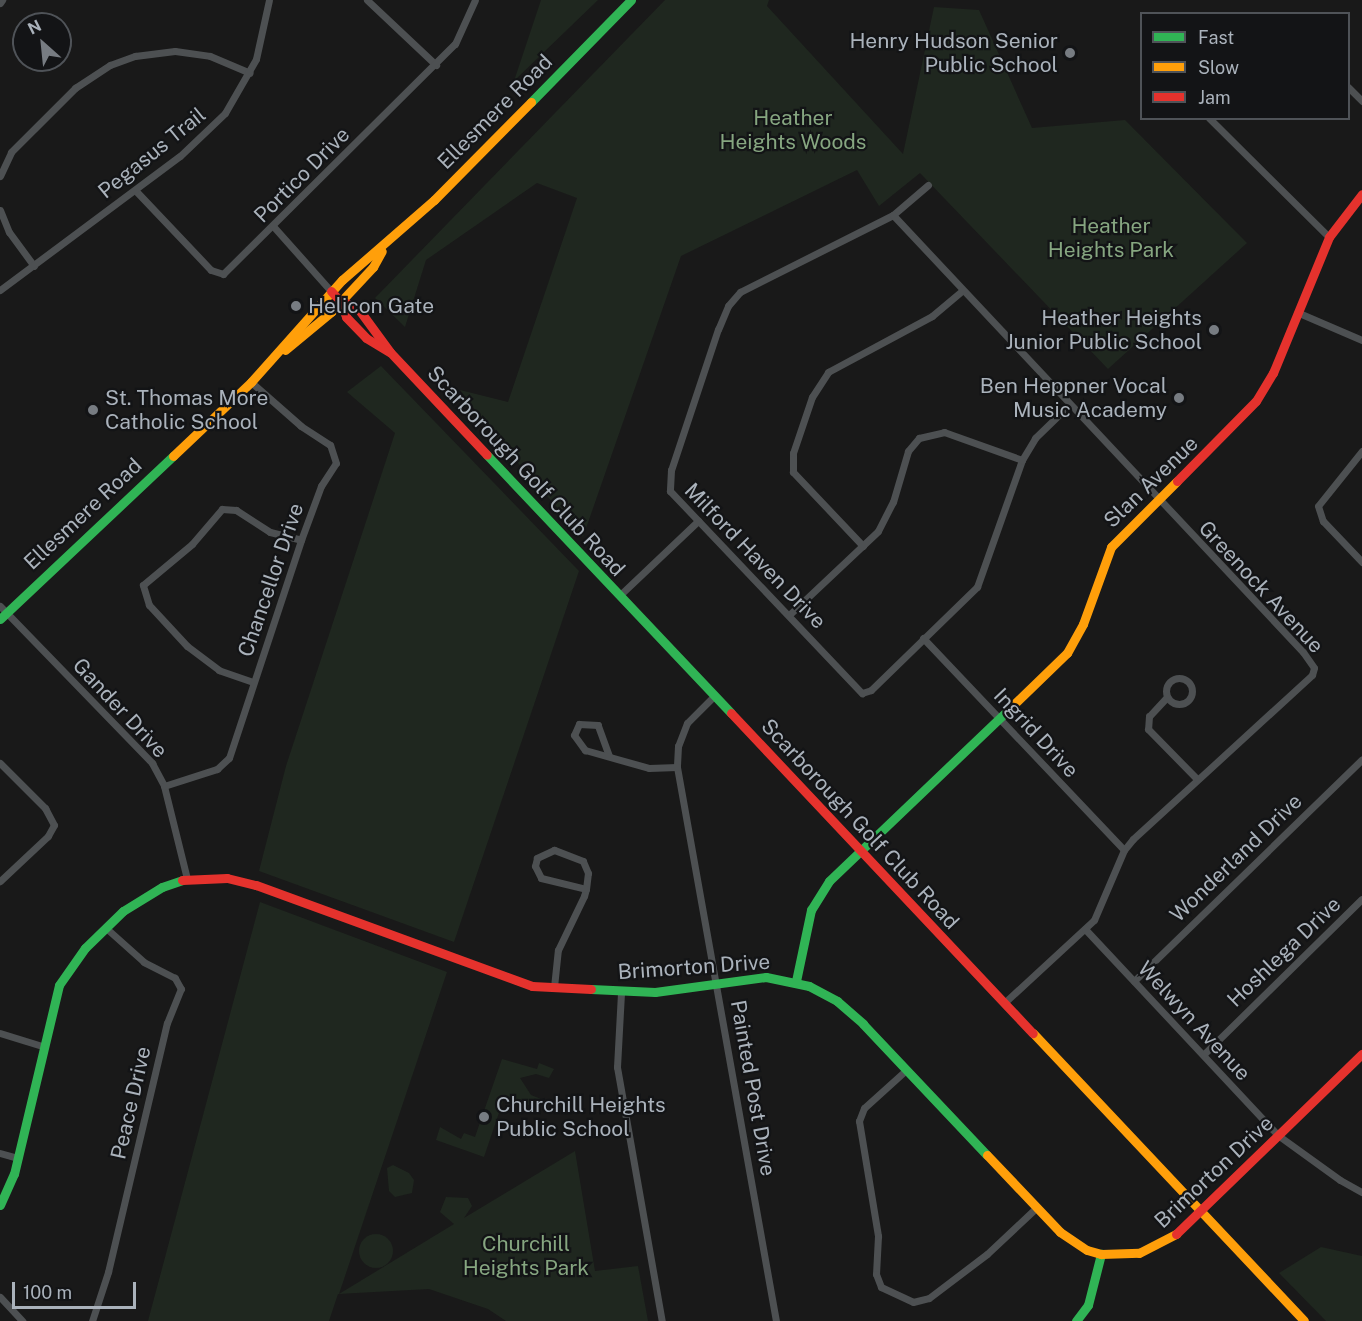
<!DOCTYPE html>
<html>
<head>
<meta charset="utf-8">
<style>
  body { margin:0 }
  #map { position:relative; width:1362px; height:1321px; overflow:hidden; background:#191919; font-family:"Public Sans",sans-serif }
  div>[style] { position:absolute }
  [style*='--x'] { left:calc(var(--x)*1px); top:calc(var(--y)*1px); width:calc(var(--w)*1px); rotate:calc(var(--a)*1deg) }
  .green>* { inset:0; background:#1f271f }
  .round { border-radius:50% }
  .street>* { height:7px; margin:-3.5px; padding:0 3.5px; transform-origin:3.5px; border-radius:3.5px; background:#4d5052 }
  .street>.ring { margin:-3.5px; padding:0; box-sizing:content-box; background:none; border:7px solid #4d5052; border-radius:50% }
  .fast>* { height:9px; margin:-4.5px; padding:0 4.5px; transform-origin:4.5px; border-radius:4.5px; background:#30b455 }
  .slow>* { height:9px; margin:-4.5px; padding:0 4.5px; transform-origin:4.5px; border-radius:4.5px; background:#ff9f0a }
  .jam>* { height:9px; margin:-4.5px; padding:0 4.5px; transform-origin:4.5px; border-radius:4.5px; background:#e5322d }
  .dots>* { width:16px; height:16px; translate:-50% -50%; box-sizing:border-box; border:3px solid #131416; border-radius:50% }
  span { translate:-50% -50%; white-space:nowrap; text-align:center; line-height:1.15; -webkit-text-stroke:4.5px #131416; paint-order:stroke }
  .poi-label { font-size:21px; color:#aab2bb }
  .right { translate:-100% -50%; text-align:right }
  .left { translate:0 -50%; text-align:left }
  .street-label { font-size:21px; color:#aab2bb }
  .park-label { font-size:21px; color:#86a680 }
  .legend { position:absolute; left:1140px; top:12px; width:210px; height:108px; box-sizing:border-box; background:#131416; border:2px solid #4f5358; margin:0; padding:8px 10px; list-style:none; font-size:18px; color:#aab2bb }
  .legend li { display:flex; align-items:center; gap:12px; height:30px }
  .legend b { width:30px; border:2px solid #4f5358 }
  .north { position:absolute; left:12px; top:12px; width:60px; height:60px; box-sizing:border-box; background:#131416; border:2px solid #4f5358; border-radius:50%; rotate:333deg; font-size:16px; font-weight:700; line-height:24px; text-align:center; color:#aab2bb }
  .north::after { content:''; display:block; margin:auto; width:21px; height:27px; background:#777c82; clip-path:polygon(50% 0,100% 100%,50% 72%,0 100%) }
  .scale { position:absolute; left:12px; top:1282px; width:124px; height:27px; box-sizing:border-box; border:3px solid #aab2bb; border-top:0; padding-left:8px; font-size:18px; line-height:21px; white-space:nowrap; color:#aab2bb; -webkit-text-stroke:4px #131416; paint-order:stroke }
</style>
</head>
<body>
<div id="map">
  <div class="green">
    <div style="clip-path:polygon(541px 0,598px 0,514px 81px)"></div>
    <div style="clip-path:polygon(665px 0,769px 0,767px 6px,903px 154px,934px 7px,979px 10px,1032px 128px,1125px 120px,1247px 243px,1108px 369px,920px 173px,879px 206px,857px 170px,681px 256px,583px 537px,498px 440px,460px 390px,508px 402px,577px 198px,537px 183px,426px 260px,405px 327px,375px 298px)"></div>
    <div style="clip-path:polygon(381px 366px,579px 571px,454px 942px,259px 871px,286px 766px,395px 433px,347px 392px)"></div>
    <div style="clip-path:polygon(260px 902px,447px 972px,339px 1294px,454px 1224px,440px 1212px,446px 1197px,468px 1198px,472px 1206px,464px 1218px,575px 1151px,595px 1271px,638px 1266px,648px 1321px,506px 1321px,488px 1309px,429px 1289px,338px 1294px,329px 1321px,148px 1321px)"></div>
    <div style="clip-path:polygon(502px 1059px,537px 1069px,539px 1063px,554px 1069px,549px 1078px,536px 1074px,520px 1078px,531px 1095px,541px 1099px,539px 1108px,504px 1098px,484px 1157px,436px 1140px,440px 1127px,461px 1139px,464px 1133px,475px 1137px)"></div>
    <div style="clip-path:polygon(393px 1165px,409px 1173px,414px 1180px,412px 1193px,395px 1197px,389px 1191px,387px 1168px)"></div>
    <div class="round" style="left:359px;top:1234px;width:34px;height:34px"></div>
    <div style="clip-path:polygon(1321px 1247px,1362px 1256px,1362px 1321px,1326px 1321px,1279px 1273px)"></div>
  </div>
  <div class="street">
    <div style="--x:367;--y:0;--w:95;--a:43.3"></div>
    <div style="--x:0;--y:3;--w:4;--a:-56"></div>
    <div style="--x:1348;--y:87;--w:20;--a:45"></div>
    <div style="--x:1209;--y:118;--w:169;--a:44.8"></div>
    <div style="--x:0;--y:176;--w:26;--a:-65"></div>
    <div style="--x:11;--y:152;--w:91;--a:-45"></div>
    <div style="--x:75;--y:88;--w:42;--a:-33.3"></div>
    <div style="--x:110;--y:65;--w:27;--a:-20"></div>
    <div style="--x:135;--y:56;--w:40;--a:-7.1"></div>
    <div style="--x:175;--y:51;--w:35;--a:8"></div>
    <div style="--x:210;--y:56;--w:43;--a:23"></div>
    <div style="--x:928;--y:185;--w:46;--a:139.4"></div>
    <div style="--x:893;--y:215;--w:171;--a:153.3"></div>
    <div style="--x:740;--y:292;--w:18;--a:131"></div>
    <div style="--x:728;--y:306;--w:25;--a:113"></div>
    <div style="--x:718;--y:329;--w:149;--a:108.4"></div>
    <div style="--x:671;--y:470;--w:21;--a:93"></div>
    <div style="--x:670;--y:491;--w:279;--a:46.5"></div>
    <div style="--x:862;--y:693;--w:9;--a:-18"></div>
    <div style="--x:871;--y:690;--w:148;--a:-44.2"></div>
    <div style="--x:977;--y:587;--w:135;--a:-70.5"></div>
    <div style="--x:1022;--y:460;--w:26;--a:-59"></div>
    <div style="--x:1035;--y:438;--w:47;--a:-44.1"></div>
    <div style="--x:135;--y:190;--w:110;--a:46.5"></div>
    <div style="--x:211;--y:270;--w:13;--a:18"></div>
    <div style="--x:223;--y:274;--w:327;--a:-44.8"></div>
    <div style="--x:455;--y:44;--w:48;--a:-65.6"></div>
    <div style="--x:0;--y:210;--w:24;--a:68"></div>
    <div style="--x:9;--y:232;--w:42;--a:53.7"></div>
    <div style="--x:893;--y:215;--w:599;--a:46.83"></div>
    <div style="--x:1303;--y:652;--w:19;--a:55"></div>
    <div style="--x:1314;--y:668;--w:7;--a:106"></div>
    <div style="--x:1312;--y:675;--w:243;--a:137.5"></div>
    <div style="--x:1133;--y:839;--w:14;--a:129"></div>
    <div style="--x:1124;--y:850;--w:76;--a:113.2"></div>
    <div style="--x:1094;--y:920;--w:122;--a:137.3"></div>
    <div style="--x:273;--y:226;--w:87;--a:48.3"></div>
    <div style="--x:0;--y:290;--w:224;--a:-36.7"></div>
    <div style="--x:180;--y:156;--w:62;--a:-43.7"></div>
    <div style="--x:225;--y:113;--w:62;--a:-60.1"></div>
    <div style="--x:256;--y:59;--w:60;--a:-77.6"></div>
    <div style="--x:1299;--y:313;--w:69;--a:23.2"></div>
    <div style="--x:1362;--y:451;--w:70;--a:128.7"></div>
    <div style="--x:1318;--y:506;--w:16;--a:72"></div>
    <div style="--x:1323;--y:521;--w:57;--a:46.4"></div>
    <div style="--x:863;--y:546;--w:102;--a:-133.4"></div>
    <div style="--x:793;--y:472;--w:19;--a:-90"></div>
    <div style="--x:793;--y:453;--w:59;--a:-71.3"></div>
    <div style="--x:812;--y:397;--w:30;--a:-57"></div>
    <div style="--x:828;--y:372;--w:118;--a:-28.3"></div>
    <div style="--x:932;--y:316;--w:39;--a:-40"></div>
    <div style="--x:620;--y:595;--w:108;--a:-43.5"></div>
    <div style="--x:0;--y:606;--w:219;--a:45.9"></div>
    <div style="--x:152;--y:763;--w:26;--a:62"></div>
    <div style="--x:164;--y:786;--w:96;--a:76.1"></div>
    <div style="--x:789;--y:615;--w:122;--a:-43.3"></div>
    <div style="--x:878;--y:531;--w:33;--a:-63"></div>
    <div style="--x:893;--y:502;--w:53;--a:-73.6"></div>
    <div style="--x:908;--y:451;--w:17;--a:-50"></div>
    <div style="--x:919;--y:438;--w:26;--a:-13"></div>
    <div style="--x:944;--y:432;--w:83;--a:19.7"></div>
    <div style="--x:923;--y:638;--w:292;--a:46.5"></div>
    <div class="ring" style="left:1166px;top:678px;width:19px;height:19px"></div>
    <div style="--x:253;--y:682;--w:36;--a:-161"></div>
    <div style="--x:219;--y:670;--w:40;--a:-143"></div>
    <div style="--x:187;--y:646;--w:56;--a:-132.8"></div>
    <div style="--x:149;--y:605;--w:21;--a:-107"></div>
    <div style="--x:143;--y:585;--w:64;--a:-39.9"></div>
    <div style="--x:192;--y:544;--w:46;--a:-49.4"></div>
    <div style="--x:222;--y:509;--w:14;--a:4"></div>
    <div style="--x:236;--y:510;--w:40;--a:32.9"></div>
    <div style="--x:270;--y:532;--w:32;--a:14"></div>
    <div style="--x:714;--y:696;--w:38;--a:135"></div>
    <div style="--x:687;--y:723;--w:25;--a:111"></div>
    <div style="--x:678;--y:746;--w:21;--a:93"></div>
    <div style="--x:677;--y:767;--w:563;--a:79.87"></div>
    <div style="--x:1167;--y:697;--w:26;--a:133"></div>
    <div style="--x:1149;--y:716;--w:13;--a:94"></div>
    <div style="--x:1148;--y:729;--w:70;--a:45.6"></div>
    <div style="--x:609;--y:756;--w:33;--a:-110"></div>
    <div style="--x:598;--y:725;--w:19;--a:-177"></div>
    <div style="--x:579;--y:724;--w:12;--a:114"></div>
    <div style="--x:574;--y:735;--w:19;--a:54"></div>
    <div style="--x:585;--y:750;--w:66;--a:15.7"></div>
    <div style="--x:649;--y:768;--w:28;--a:-2"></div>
    <div style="--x:0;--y:763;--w:64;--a:45"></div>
    <div style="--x:45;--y:808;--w:19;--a:62"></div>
    <div style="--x:54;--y:825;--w:13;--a:119"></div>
    <div style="--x:48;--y:836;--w:66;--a:136.8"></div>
    <div style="--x:164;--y:786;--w:56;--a:-17.8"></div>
    <div style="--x:217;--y:769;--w:16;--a:-43"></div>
    <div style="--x:229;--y:758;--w:230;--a:-71.7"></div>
    <div style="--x:301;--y:540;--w:58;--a:-69.7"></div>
    <div style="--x:321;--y:486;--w:27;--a:-57"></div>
    <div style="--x:336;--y:463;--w:19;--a:-108"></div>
    <div style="--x:330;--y:445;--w:35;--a:-147"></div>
    <div style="--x:301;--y:426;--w:67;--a:-138.7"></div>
    <div style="--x:1085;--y:929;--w:284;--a:46.9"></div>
    <div style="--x:1279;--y:1136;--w:75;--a:35.8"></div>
    <div style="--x:1340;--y:1180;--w:25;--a:29"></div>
    <div style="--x:1134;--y:981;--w:318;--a:-44.2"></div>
    <div style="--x:554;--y:987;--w:37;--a:-84"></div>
    <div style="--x:558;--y:950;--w:60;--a:-64.3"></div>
    <div style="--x:584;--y:896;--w:7;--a:-74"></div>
    <div style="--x:586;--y:889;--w:16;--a:-83"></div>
    <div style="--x:588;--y:873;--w:13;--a:-113"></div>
    <div style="--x:583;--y:861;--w:31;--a:-159"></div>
    <div style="--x:554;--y:850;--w:19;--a:155"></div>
    <div style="--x:537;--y:858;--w:8;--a:104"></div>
    <div style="--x:535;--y:866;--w:13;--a:63"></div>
    <div style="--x:541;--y:878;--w:46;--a:13.7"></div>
    <div style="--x:621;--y:993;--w:74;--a:93.1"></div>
    <div style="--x:617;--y:1067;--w:258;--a:80"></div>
    <div style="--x:0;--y:1033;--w:44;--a:17.2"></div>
    <div style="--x:1204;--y:1054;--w:221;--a:-44.5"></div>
    <div style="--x:905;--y:1071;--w:55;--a:137.9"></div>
    <div style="--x:864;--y:1108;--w:14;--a:111"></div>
    <div style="--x:859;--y:1121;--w:117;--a:80.6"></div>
    <div style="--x:878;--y:1236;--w:38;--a:93"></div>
    <div style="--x:876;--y:1274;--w:14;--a:69"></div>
    <div style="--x:881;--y:1287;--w:35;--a:25"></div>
    <div style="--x:913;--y:1302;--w:16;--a:-14"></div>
    <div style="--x:929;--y:1298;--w:73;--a:-37.2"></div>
    <div style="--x:987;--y:1254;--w:67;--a:-43.2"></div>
    <div style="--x:0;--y:1153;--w:19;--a:16"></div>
    <div style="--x:0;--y:1297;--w:33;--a:47"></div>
    <div style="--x:92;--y:1321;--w:52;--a:-71.9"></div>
    <div style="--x:108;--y:1272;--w:256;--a:-76.7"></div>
    <div style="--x:167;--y:1023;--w:37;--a:-68"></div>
    <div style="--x:181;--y:989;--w:13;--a:-119"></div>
    <div style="--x:175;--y:978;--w:35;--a:-153"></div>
    <div style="--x:144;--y:962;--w:51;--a:-138.2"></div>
  </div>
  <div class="fast">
    <div style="--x:531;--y:102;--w:143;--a:-45.6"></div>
    <div style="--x:487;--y:455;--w:355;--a:46.6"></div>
    <div style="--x:0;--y:619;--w:238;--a:-43.3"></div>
    <div style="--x:796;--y:981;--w:73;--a:-78.1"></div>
    <div style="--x:811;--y:910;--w:34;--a:-58"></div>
    <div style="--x:829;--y:881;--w:252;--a:-43.7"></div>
    <div style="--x:591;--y:989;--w:64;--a:2.7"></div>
    <div style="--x:655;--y:992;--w:112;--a:-7.7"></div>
    <div style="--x:766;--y:977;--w:44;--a:11.8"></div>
    <div style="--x:809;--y:986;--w:32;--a:28"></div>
    <div style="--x:837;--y:1001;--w:35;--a:41"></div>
    <div style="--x:863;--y:1024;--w:180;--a:46.6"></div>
    <div style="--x:0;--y:1205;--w:34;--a:-66"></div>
    <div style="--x:14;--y:1174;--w:194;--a:-76.6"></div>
    <div style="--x:59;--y:985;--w:45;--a:-54.9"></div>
    <div style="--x:85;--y:948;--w:53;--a:-44.2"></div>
    <div style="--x:123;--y:911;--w:46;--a:-31.6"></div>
    <div style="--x:162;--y:887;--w:21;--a:-19"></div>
    <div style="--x:1076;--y:1321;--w:20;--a:-53"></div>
    <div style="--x:1088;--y:1305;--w:53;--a:-75.7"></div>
  </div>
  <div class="slow">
    <div style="--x:285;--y:350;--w:60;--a:-39.6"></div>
    <div style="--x:331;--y:312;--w:62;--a:-47"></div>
    <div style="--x:373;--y:267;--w:18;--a:-61"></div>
    <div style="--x:173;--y:456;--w:108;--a:-43.5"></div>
    <div style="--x:251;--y:382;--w:137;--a:-48.3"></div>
    <div style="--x:342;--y:280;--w:122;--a:-41"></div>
    <div style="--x:434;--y:200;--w:138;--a:-45.3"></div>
    <div style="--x:1011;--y:707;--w:78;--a:-44"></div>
    <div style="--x:1067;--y:653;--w:33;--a:-61"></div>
    <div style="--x:1083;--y:624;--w:82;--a:-70"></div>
    <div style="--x:1111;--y:547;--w:93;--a:-45"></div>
    <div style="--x:1033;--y:1033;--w:395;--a:46.7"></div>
    <div style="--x:987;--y:1155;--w:106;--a:46.5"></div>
    <div style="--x:1060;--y:1232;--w:32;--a:34"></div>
    <div style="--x:1087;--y:1250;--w:15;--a:16"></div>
    <div style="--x:1101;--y:1254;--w:38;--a:-2"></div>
    <div style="--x:1139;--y:1253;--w:42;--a:-27.2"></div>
  </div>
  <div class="jam">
    <div style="--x:331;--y:291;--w:13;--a:48"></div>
    <div style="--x:340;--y:301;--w:18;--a:19"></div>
    <div style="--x:357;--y:307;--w:56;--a:53.7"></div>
    <div style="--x:390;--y:352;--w:141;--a:46.7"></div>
    <div style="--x:340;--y:301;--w:17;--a:69"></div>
    <div style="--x:346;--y:317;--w:29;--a:46"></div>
    <div style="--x:366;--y:338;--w:27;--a:31"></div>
    <div style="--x:1177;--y:481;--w:112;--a:-45.4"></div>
    <div style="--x:1256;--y:401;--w:33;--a:-59"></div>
    <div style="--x:1273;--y:373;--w:147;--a:-67.6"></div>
    <div style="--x:1329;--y:237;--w:54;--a:-52.5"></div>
    <div style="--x:731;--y:713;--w:440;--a:46.7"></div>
    <div style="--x:182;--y:880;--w:45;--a:-2.5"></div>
    <div style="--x:227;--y:878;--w:30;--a:14"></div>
    <div style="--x:256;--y:885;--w:294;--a:20.1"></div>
    <div style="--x:532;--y:986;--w:59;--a:2.9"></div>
    <div style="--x:1176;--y:1234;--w:259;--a:-44.1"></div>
  </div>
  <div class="dots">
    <div style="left:1070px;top:53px;background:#777c82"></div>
    <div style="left:296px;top:306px;background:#777c82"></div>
    <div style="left:1214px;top:330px;background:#777c82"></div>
    <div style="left:1179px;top:398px;background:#777c82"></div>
    <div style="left:93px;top:410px;background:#777c82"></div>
    <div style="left:484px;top:1117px;background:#777c82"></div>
  </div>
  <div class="poi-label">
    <span class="right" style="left:1058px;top:53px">Henry Hudson Senior<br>Public School</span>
    <span class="left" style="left:308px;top:306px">Helicon Gate</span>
    <span class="right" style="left:1202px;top:330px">Heather Heights<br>Junior Public School</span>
    <span class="right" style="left:1167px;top:398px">Ben Heppner Vocal<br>Music Academy</span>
    <span class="left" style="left:105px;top:410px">St. Thomas More<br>Catholic School</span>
    <span class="left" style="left:496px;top:1117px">Churchill Heights<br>Public School</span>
  </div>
  <div class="street-label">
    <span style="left:495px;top:112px;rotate:-45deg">Ellesmere Road</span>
    <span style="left:152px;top:153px;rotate:-39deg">Pegasus Trail</span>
    <span style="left:302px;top:175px;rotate:-45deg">Portico Drive</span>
    <span style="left:526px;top:471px;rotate:47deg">Scarborough Golf Club Road</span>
    <span style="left:1151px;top:482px;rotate:-44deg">Slan Avenue</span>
    <span style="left:83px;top:514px;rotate:-43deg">Ellesmere Road</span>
    <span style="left:755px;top:556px;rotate:46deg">Milford Haven Drive</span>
    <span style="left:271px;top:580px;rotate:-71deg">Chancellor Drive</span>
    <span style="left:1261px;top:587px;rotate:47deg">Greenock Avenue</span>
    <span style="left:120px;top:708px;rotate:47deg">Gander Drive</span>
    <span style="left:1036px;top:733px;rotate:47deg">Ingrid Drive</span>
    <span style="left:860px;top:824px;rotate:47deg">Scarborough Golf Club Road</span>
    <span style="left:1236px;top:858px;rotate:-44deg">Wonderland Drive</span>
    <span style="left:1284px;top:952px;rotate:-44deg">Hoshlega Drive</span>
    <span style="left:694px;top:967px;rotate:-4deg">Brimorton Drive</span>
    <span style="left:1194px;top:1021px;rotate:47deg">Welwyn Avenue</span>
    <span style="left:753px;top:1088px;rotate:80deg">Painted Post Drive</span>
    <span style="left:131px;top:1103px;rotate:-77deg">Peace Drive</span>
    <span style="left:1214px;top:1172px;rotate:-43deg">Brimorton Drive</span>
  </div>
  <div class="park-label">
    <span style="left:793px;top:130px">Heather<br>Heights Woods</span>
    <span style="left:1111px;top:238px">Heather<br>Heights Park</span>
    <span style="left:526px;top:1256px">Churchill<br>Heights Park</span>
  </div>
  <ul class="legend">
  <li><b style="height:8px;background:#30b455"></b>Fast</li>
  <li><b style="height:8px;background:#ff9f0a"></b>Slow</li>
  <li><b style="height:8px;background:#e5322d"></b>Jam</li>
  </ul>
  <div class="north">N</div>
  <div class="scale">100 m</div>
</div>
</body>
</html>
